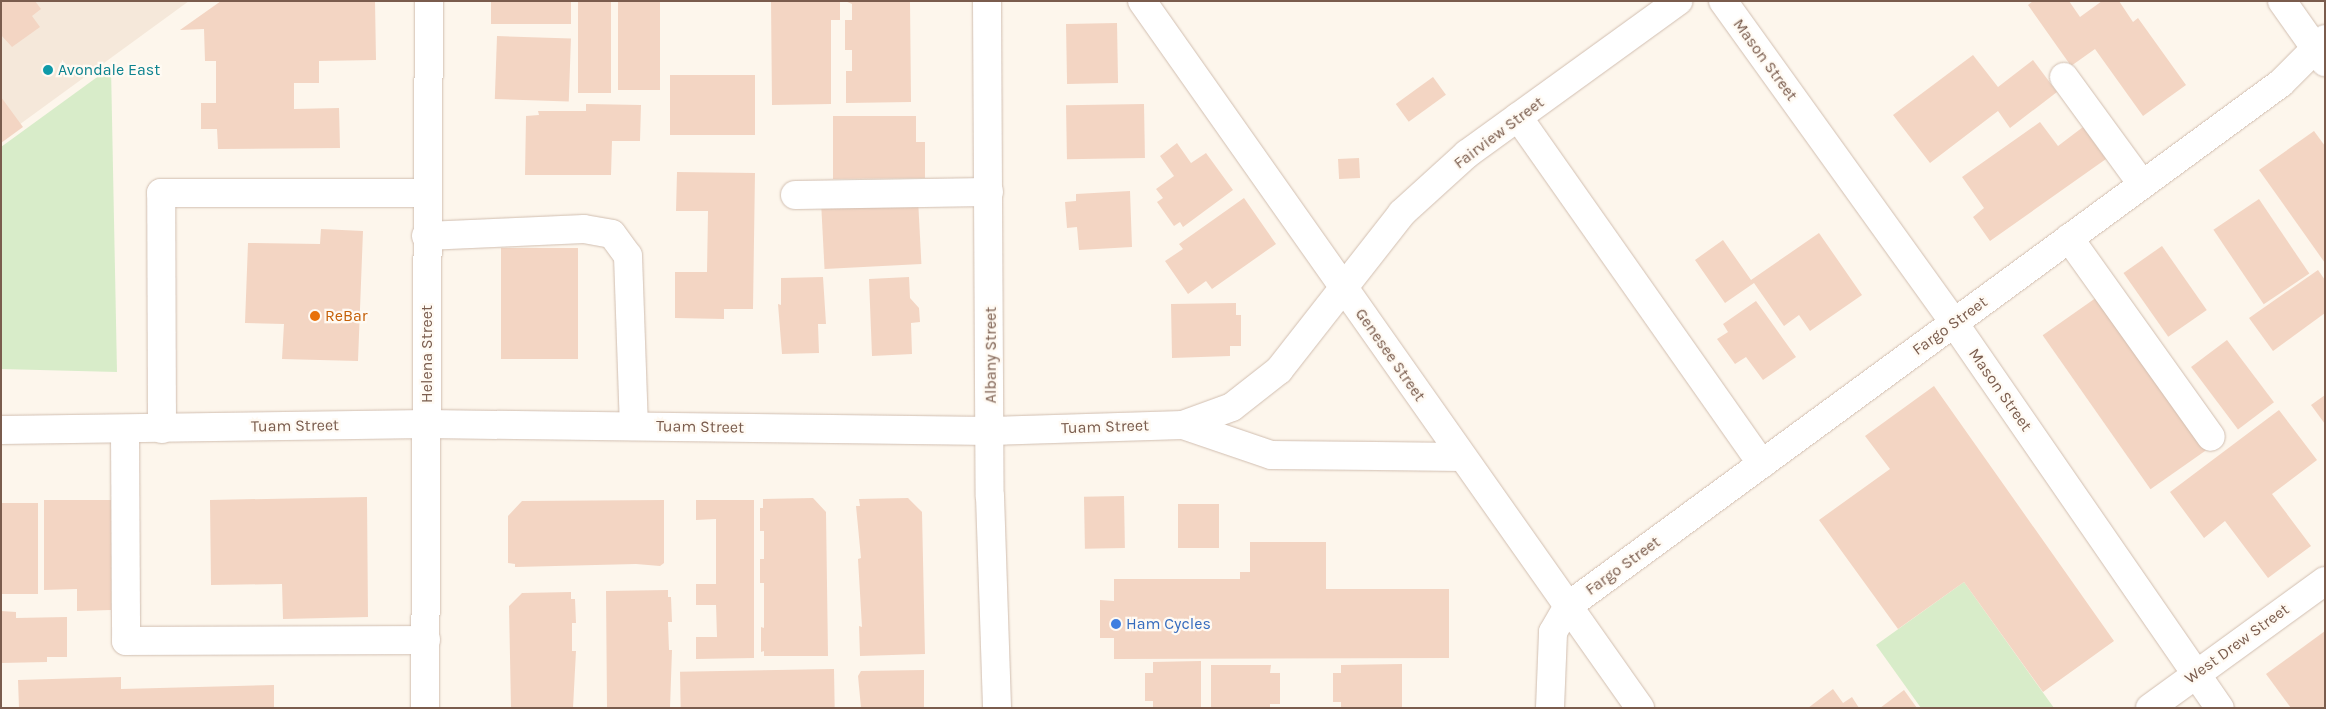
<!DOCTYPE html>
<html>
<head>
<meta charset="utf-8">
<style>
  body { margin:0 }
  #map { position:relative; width:2326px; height:709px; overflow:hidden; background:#fdf6ec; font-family:Karla,sans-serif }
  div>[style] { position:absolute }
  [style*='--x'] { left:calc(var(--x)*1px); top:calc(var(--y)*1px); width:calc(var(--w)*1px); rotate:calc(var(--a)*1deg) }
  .residential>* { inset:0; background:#f5e8da }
  .green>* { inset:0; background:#d8ecc9 }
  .building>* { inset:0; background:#f3d5c3; transform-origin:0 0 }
  .roads { filter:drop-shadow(0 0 1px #d1beb0) drop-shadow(0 0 1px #d1beb0) }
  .minor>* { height:28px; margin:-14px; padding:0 14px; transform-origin:14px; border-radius:14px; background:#fff }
  .dots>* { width:14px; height:14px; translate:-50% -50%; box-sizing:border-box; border:2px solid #fffaf3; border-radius:50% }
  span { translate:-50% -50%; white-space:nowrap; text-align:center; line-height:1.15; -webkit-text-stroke:4.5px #fffaf3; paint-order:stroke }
  .street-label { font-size:16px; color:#7a5c4d }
  .culture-label { font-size:16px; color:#0d838f }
  .left { translate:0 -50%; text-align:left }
  .food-label { font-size:16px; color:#c56008 }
  .shop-label { font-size:16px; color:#366cbe }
  .frame { position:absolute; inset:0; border:2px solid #7a5c4d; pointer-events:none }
</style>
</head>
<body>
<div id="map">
  <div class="residential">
    <div style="clip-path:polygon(1px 1px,189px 1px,1px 138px)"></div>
  </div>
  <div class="green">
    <div style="clip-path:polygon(111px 67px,117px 372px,1px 369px,1px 147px)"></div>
    <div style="clip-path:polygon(1964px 582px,2054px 708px,1921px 708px,1876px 645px)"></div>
  </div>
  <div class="building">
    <div style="clip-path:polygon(1px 1px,35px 1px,41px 9px,32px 16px,40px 27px,12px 47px,1px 35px)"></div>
    <div style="clip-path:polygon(221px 1px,375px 1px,376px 60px,319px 61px,319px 83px,294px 83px,294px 109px,339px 108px,340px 148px,218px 149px,217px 129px,201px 129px,201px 103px,216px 103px,216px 61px,205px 61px,204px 29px,180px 30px)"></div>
    <div style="left:491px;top:1px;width:80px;height:23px"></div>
    <div style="left:578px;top:1px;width:33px;height:92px"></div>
    <div style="left:618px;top:1px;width:42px;height:89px"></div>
    <div style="clip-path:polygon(771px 1px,840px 1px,840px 20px,831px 20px,831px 104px,772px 105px)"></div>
    <div style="clip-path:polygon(845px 1px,910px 1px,911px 102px,846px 103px,846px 71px,852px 71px,852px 50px,845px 50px,845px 20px,852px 20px,852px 4px)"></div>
    <div style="clip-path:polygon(2033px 1px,2069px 1px,2080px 17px,2102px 1px,2119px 1px,2133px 22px,2138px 18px,2186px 85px,2143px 116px,2095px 49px,2071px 66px,2028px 5px)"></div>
    <div style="left:1117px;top:23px;width:60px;height:51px;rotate:89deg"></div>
    <div style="left:497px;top:36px;width:74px;height:63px;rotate:2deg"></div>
    <div style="clip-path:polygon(1973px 55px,1998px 87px,2033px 60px,2057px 92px,2010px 128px,1998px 111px,1930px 163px,1893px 115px)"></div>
    <div style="left:670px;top:75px;width:85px;height:60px"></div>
    <div style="left:1433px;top:77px;width:22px;height:46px;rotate:54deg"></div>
    <div style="clip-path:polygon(1px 97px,23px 127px,1px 143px)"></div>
    <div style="clip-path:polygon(586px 104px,641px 105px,640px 141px,612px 141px,611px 175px,525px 175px,526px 116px,539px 115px,538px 111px,586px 111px)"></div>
    <div style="left:1144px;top:104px;width:54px;height:78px;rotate:89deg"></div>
    <div style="clip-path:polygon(833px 116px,916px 116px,916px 142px,925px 142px,925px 178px,833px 179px)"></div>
    <div style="clip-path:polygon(2040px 122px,2058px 146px,2083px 127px,2106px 159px,1990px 241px,1973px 217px,1984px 208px,1962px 177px)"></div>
    <div style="clip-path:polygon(2314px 131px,2325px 146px,2325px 263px,2259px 170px)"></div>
    <div style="clip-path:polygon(1177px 143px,1191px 163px,1206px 153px,1233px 190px,1183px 227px,1180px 222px,1174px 226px,1157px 202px,1163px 198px,1156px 189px,1174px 176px,1160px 156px)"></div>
    <div style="left:1359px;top:158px;width:20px;height:21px;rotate:87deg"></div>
    <div style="clip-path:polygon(677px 172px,755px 173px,753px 309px,724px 309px,724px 319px,675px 318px,675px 272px,707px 272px,708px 211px,676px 211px)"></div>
    <div style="clip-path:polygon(1130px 191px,1132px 247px,1079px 250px,1077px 227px,1067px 228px,1065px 202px,1076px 201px,1076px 194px)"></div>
    <div style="clip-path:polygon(1244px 198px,1276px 244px,1212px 289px,1206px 281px,1188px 294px,1165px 261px,1183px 249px,1179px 244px)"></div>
    <div style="left:918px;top:199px;width:65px;height:97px;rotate:87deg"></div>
    <div style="left:2259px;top:199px;width:90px;height:55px;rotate:56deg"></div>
    <div style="clip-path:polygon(321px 229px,363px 231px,358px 361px,282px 359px,284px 324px,245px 323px,248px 243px,320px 244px)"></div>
    <div style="clip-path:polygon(1819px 233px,1862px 295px,1810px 331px,1799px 315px,1784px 326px,1754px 283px,1725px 303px,1695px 260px,1723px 240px,1751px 280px)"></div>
    <div style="left:2162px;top:246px;width:78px;height:47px;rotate:55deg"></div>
    <div style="left:501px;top:248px;width:77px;height:111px"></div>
    <div style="clip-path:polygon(2318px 270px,2325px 280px,2325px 313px,2273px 351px,2249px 318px)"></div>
    <div style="clip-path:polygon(823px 277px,826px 324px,818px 324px,819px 353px,782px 354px,778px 304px,781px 305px,781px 278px)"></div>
    <div style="clip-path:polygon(909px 277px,910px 298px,919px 308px,920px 322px,911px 323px,912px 354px,872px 356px,869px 279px)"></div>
    <div style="left:2100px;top:295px;width:188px;height:70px;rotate:55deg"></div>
    <div style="clip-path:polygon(1756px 301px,1796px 357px,1763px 380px,1746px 357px,1735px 364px,1717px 339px,1728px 332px,1723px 324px)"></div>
    <div style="clip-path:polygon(1236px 303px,1236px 315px,1241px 315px,1241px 346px,1230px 346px,1230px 356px,1172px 358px,1171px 304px)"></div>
    <div style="left:2227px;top:340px;width:78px;height:45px;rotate:53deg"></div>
    <div style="clip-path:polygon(1934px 386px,2114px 641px,2043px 692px,1964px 582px,1898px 629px,1819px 520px,1890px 469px,1865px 436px)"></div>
    <div style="clip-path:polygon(2325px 395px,2325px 424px,2311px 405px)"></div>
    <div style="clip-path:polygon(2279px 410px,2317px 460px,2272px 494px,2311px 546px,2268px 578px,2225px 521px,2204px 538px,2170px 492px)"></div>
    <div style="left:1124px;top:496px;width:52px;height:40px;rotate:89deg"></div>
    <div style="clip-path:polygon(367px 497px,368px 617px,283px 619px,282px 584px,211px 585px,210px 500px)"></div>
    <div style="clip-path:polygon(813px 498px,826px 512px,828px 656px,764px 656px,764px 651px,761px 652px,761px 627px,764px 628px,764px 583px,760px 583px,760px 559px,764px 559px,764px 531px,760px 531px,760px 508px,763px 508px,763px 499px)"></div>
    <div style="clip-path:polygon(908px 498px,922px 512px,925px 654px,860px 656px,859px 626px,862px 627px,858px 559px,861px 558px,856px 506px,860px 506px,859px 499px)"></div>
    <div style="clip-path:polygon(44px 500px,111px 500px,111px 610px,77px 611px,77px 589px,44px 590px)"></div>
    <div style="clip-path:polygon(664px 500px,664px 563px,660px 566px,636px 564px,515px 567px,515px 564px,508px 563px,508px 516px,522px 501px)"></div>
    <div style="clip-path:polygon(696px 500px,754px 500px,754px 658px,696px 659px,696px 637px,717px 637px,716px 605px,696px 605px,696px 584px,716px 584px,716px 519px,696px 520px)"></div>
    <div style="left:1px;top:503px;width:37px;height:91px"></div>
    <div style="left:1178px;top:504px;width:41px;height:44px"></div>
    <div style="clip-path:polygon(1250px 542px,1326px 542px,1326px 589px,1449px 589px,1449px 658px,1114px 659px,1114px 638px,1100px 638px,1100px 600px,1114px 601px,1114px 579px,1240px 579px,1240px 572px,1250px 572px)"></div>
    <div style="clip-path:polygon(668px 590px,668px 597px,671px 597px,672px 622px,668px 622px,669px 650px,672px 650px,670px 708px,607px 708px,606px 591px)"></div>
    <div style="clip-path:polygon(571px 592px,571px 599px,575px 599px,576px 623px,572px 623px,572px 651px,576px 651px,573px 708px,511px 708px,509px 606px,522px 593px)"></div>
    <div style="clip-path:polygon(1px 611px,16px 612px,16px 618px,67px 617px,67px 657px,47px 657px,47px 662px,1px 663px)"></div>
    <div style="clip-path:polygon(2325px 631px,2325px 708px,2291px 708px,2266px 674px)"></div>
    <div style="clip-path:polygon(1201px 661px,1201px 708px,1153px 708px,1153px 701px,1145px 701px,1145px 673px,1153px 673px,1153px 662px)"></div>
    <div style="clip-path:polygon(1402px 664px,1402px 708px,1341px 708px,1341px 702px,1333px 702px,1333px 673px,1341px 673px,1341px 665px)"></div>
    <div style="clip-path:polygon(1211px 665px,1271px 665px,1270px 673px,1280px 673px,1280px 704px,1270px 704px,1270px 708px,1211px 708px)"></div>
    <div style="left:834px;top:669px;width:39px;height:154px;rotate:89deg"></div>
    <div style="clip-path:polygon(924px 670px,924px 708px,861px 708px,858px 676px,861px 671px)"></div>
    <div style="clip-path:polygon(121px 677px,121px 689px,274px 685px,274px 708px,19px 708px,18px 680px)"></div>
    <div style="clip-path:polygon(1833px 689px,1843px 703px,1852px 697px,1859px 708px,1808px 708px)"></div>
    <div style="clip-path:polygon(1904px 690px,1917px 708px,1880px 708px)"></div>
  </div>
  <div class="roads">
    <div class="minor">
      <div style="--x:987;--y:1;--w:495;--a:89.7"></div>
      <div style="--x:990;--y:496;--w:212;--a:88.1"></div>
      <div style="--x:1142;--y:1;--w:865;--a:54.84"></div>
      <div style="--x:1723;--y:1;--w:396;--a:54.3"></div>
      <div style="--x:1954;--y:323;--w:468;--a:55.4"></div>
      <div style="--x:2282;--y:1;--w:75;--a:54.8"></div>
      <div style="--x:2064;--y:77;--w:132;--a:53.9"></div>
      <div style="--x:1518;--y:117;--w:424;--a:54.9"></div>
      <div style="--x:795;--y:195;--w:194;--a:-0.9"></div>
      <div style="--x:426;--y:236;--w:158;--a:-2.5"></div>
      <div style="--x:584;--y:229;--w:28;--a:10"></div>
      <div style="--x:612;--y:234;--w:27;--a:54"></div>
      <div style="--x:628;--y:256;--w:170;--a:88"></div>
      <div style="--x:2069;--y:238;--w:244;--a:54.5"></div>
      <div style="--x:1183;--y:425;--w:93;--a:18.8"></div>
      <div style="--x:1271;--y:455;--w:191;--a:0.6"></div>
      <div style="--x:162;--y:429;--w:236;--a:-90.2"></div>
      <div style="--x:161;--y:193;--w:265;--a:0"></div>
      <div style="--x:1;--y:430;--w:426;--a:-0.8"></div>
      <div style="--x:427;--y:424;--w:564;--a:0.71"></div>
      <div style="--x:991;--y:431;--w:192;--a:-1.8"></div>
      <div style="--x:1183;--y:425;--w:52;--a:-20.2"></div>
      <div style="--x:1232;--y:407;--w:60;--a:-38.2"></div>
      <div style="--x:1279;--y:370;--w:199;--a:-51.9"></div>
      <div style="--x:1402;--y:213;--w:88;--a:-42.2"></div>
      <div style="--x:1467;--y:154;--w:261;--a:-35.9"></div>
      <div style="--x:125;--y:430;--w:211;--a:89.7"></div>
      <div style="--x:126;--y:641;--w:300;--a:-0.2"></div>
      <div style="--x:425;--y:708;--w:707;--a:-89.68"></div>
      <div style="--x:1550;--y:708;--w:76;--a:-87.7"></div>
      <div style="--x:1553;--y:632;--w:30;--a:-60"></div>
      <div style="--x:1568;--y:606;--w:884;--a:-36.26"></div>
      <div style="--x:2281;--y:83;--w:62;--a:-45"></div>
      <div style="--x:2150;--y:708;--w:216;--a:-36"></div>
    </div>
  </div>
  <div class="dots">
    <div style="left:48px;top:70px;background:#0f9aa8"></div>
    <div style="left:315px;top:316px;background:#e8710a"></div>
    <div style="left:1116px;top:624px;background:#3f7fe0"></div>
  </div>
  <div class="street-label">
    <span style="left:1765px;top:60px;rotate:54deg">Mason Street</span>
    <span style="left:1499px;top:133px;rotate:-37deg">Fairview Street</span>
    <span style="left:1950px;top:326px;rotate:-36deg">Fargo Street</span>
    <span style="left:427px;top:354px;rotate:-90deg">Helena Street</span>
    <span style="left:991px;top:355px;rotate:-90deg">Albany Street</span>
    <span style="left:1390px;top:355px;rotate:55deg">Genesee Street</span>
    <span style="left:2000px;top:390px;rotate:55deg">Mason Street</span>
    <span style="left:295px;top:426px;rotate:-1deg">Tuam Street</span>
    <span style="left:700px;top:427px;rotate:1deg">Tuam Street</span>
    <span style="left:1105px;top:427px;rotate:-2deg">Tuam Street</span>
    <span style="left:1623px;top:566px;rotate:-36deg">Fargo Street</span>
    <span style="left:2237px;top:644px;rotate:-36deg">West Drew Street</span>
  </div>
  <div class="culture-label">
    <span class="left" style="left:58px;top:70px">Avondale East</span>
  </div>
  <div class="food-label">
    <span class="left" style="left:325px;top:316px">ReBar</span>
  </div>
  <div class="shop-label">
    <span class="left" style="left:1126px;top:624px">Ham Cycles</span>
  </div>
  <div class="frame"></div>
</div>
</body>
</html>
